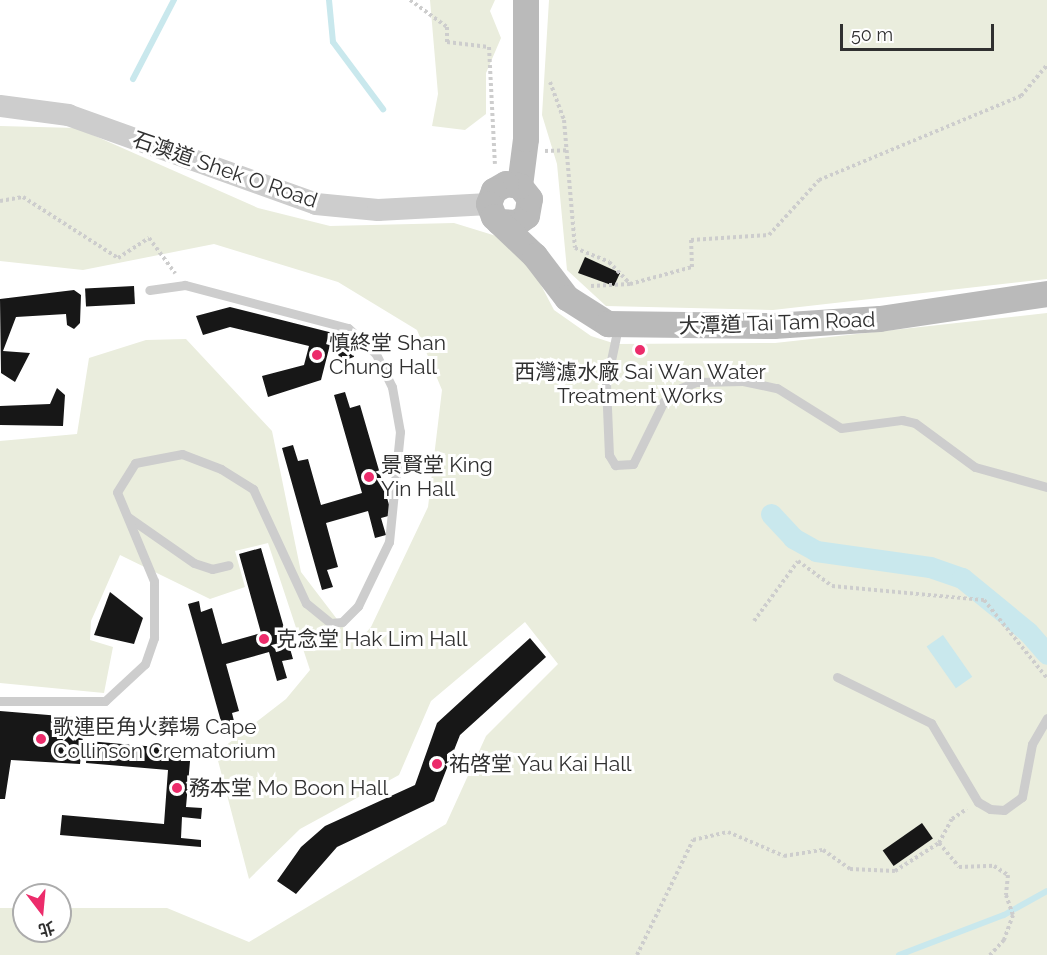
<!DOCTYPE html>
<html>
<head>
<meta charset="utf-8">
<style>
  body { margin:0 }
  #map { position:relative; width:1047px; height:955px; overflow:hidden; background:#fff; font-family:Raleway,"Noto Sans TC",sans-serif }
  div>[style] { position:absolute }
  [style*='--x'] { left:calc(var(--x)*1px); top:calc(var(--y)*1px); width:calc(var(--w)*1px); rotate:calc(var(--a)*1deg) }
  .green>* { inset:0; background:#eaeddd }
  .water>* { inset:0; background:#c9e8ed; transform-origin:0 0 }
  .stream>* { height:6px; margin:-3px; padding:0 3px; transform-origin:3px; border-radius:3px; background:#c9e8ed }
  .canal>* { height:21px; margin:-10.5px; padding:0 10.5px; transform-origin:10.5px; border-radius:10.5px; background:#c9e8ed }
  .building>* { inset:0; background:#171717; transform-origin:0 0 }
  .path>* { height:4px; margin-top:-2px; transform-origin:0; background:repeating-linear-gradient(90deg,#cdcdcd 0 3px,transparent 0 6px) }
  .service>* { height:9px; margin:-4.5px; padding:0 4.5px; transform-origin:4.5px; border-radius:4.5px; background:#cdcdcd }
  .tertiary>* { height:22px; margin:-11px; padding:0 11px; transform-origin:11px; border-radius:11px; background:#cdcdcd }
  .secondary>* { height:26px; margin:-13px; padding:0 13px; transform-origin:13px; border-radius:13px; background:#bababa }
  .dots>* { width:16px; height:16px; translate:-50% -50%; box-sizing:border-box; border:3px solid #fff; border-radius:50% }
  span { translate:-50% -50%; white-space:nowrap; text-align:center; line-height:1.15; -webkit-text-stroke:6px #fff; paint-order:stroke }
  .street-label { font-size:21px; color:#303030 }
  .poi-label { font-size:21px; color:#303030 }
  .left { translate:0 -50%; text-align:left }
  .north { position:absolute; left:12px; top:883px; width:60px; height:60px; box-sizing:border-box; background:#fff; border:2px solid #acacac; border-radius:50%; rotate:164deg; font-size:16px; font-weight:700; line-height:24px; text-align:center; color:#303030 }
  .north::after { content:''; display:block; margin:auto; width:21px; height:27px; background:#ec2c6b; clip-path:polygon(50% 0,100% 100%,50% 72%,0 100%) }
  .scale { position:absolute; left:840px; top:24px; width:154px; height:27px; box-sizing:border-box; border:3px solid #303030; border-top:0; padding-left:8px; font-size:18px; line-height:21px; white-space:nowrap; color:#303030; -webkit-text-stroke:4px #fff; paint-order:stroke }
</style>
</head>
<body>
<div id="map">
  <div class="green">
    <div style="clip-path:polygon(430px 0,495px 0,490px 11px,501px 38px,486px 73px,486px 114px,465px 130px,432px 126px,438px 94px)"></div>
    <div style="clip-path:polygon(549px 0,1047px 0,1047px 279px,773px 310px,606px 306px,567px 270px,557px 164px,542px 115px)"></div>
    <div style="clip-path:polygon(0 126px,77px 128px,258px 208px,330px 226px,454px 223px,519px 243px,554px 310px,591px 336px,616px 344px,775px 343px,1047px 313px,1047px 955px,0 955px,0 908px,24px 908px,24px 931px,60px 931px,60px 908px,167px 908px,249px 942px,446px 824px,486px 736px,558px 664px,525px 622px,431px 701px,399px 775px,300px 829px,249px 879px,216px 753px,286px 699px,310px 670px,268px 543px,235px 551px,245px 587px,210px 599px,120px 555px,91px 621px,90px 640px,113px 647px,104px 693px,0 683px,0 441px,77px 434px,89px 358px,146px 340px,186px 339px,272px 431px,301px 572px,356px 644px,371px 627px,428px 507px,442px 390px,417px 330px,338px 282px,214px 244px,83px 270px,0 261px)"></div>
  </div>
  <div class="water">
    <div style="left:943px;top:635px;width:51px;height:20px;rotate:55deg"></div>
  </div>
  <div class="stream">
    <div style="--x:329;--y:0;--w:42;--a:84.6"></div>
    <div style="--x:333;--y:42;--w:84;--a:53.3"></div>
    <div style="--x:133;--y:79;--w:89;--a:-62.6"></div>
    <div style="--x:899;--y:955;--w:112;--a:-20.9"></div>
    <div style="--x:1004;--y:915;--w:49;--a:-29.2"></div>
  </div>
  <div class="canal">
    <div style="--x:771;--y:514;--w:33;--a:47"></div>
    <div style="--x:793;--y:538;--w:26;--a:29"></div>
    <div style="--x:816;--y:551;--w:115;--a:8"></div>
    <div style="--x:930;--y:567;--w:34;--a:19"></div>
    <div style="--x:962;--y:578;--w:85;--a:39.3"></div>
    <div style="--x:1028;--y:632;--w:29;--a:49"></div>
  </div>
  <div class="building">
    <div style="clip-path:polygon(585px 257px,620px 273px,614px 286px,578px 273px)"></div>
    <div style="left:134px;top:286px;width:18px;height:49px;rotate:87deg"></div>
    <div style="clip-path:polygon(74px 290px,81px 295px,80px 323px,74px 329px,67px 325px,66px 314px,16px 317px,3px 351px,30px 353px,15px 382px,1px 373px,0 299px)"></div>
    <div style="clip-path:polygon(230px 307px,333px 333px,321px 380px,268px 397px,262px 376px,304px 365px,309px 346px,230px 327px,203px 335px,196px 316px)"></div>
    <div style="left:348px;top:341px;width:17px;height:14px;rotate:69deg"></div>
    <div style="clip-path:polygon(57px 388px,65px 395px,63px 426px,0 425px,0 406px,50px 404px)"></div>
    <div style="clip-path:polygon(345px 392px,350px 408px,360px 405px,392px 515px,381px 518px,386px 535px,375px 538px,368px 511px,326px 523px,338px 567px,327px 570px,333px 587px,322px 590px,282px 448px,293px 445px,298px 461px,308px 459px,321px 505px,362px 493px,334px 395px)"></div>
    <div style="clip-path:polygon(261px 548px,293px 659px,282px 661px,287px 678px,277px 681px,269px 652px,226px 664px,239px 711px,232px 713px,236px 729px,224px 732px,188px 604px,199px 601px,201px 612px,212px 608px,222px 644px,261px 633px,239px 554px)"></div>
    <div style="clip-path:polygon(110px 592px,143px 618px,134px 644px,94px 635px)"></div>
    <div style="clip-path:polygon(530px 638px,546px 657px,460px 735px,434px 801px,337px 847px,296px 894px,277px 881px,301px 847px,325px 826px,415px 785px,437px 723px)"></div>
    <div style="clip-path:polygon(0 711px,85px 718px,80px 764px,11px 760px,5px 799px,0 799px)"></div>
    <div style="clip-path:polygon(88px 741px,191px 750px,186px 807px,202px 808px,201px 819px,182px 817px,181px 838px,201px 840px,201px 847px,60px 835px,62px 815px,164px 824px,168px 770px,86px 763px)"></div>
    <div style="left:922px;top:823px;width:19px;height:48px;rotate:55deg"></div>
  </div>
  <div class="path">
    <div style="--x:410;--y:0;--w:46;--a:36.1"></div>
    <div style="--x:447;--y:27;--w:15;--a:90"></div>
    <div style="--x:447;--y:42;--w:42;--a:6.8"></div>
    <div style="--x:489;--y:47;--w:117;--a:87.1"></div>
    <div style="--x:550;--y:82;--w:40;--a:69.8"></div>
    <div style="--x:564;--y:120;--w:128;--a:85.1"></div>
    <div style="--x:575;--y:248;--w:37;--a:22"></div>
    <div style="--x:609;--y:262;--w:28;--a:46"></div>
    <div style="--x:545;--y:151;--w:23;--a:-2"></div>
    <div style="--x:0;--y:201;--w:23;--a:-10"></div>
    <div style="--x:23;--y:197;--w:113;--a:32.7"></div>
    <div style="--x:118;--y:258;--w:37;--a:-33"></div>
    <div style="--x:149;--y:238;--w:44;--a:53.4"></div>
    <div style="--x:591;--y:286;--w:39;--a:-3"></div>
    <div style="--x:630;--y:284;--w:64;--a:-15.3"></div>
    <div style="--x:692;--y:267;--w:27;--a:-92"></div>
    <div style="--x:691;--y:240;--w:78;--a:-3.7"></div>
    <div style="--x:769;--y:235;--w:74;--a:-47.7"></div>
    <div style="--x:819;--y:180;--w:219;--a:-22.6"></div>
    <div style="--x:1021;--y:96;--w:40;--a:-50"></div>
    <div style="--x:754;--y:621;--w:74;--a:-53.7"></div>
    <div style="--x:798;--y:561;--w:42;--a:36.3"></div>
    <div style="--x:832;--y:586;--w:153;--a:5.3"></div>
    <div style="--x:984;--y:600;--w:100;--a:51.1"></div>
    <div style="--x:939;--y:843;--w:31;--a:50"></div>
    <div style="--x:959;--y:867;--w:35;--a:-2"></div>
    <div style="--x:994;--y:866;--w:17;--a:33"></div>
    <div style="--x:1008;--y:875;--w:20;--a:96"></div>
    <div style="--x:1006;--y:895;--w:21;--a:71"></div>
    <div style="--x:1013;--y:915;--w:27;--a:110"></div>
    <div style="--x:1004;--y:940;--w:21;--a:133"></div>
    <div style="--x:637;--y:955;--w:128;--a:-64"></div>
    <div style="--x:693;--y:840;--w:36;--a:-13"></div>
    <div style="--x:728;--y:832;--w:61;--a:23.2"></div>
    <div style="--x:784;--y:856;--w:39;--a:-9"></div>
    <div style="--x:823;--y:850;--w:33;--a:35"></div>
    <div style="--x:850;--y:869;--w:45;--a:2.5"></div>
    <div style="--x:895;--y:871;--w:52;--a:-32.5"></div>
    <div style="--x:939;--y:843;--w:27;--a:-62"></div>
    <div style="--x:952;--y:819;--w:18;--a:-34"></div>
  </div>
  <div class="service">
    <div style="--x:618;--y:327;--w:58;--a:101.9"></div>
    <div style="--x:606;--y:384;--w:71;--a:87.6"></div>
    <div style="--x:609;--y:455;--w:12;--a:59"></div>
    <div style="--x:615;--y:465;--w:18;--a:-3"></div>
    <div style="--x:633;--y:464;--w:70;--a:-63.8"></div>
    <div style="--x:664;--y:401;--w:21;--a:-37"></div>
    <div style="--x:681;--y:388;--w:16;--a:-22"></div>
    <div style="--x:696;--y:382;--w:47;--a:-1.2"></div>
    <div style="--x:743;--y:381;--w:35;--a:12"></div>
    <div style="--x:777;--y:388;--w:75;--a:32"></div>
    <div style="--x:841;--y:428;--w:62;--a:-7.5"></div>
    <div style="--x:902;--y:420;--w:13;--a:13"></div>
    <div style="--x:915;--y:423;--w:74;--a:36.3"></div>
    <div style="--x:975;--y:467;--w:75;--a:15.5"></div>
    <div style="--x:128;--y:517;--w:80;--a:34.9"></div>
    <div style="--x:194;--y:563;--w:19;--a:18"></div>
    <div style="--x:212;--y:569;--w:17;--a:-13"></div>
    <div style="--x:837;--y:677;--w:105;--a:26.1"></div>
    <div style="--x:931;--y:723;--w:92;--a:59.3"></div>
    <div style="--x:978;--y:802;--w:14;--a:30"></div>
    <div style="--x:990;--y:809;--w:14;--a:4"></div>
    <div style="--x:1004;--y:810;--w:22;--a:-36"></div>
    <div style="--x:1022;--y:797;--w:54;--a:-79.3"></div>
    <div style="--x:1032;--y:744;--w:30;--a:-60"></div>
    <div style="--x:0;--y:701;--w:105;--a:0"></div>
    <div style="--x:105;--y:701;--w:54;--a:-42.8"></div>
    <div style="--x:145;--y:664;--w:28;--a:-71"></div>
    <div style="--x:154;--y:638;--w:57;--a:-90"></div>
    <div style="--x:154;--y:581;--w:96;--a:-112.6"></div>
    <div style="--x:117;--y:492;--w:34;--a:-58"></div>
    <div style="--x:135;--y:463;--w:48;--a:-10.8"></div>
    <div style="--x:182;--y:454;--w:42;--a:21"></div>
    <div style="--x:221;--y:469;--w:38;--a:32"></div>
    <div style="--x:253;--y:489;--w:126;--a:65.1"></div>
    <div style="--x:306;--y:603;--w:32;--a:39"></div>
    <div style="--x:331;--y:623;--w:11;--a:-5"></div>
    <div style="--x:342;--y:622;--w:23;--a:-45"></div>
    <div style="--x:358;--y:606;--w:71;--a:-64.2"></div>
    <div style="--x:389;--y:542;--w:111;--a:-84.3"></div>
    <div style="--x:400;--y:432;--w:46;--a:-100.1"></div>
    <div style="--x:392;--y:387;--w:37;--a:-116"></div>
    <div style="--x:376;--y:354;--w:38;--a:-137"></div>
    <div style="--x:348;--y:328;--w:169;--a:-165.2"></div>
    <div style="--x:185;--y:285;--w:36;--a:172"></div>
  </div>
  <div class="tertiary">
    <div style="--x:0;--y:106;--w:69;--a:7.5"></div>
    <div style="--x:68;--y:115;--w:263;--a:19.7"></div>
    <div style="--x:316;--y:204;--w:62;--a:5.5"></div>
    <div style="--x:378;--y:210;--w:111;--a:-3.1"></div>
  </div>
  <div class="secondary">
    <div style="--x:520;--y:186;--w:47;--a:-82.7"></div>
    <div style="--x:526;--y:139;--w:139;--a:-90"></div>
    <div style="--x:499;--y:222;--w:18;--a:3"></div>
    <div style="--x:517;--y:223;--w:12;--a:-35"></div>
    <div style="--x:527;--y:216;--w:17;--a:-80"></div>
    <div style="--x:530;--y:199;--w:16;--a:-128"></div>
    <div style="--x:520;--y:186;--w:14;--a:-172"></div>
    <div style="--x:506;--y:184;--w:14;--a:150"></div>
    <div style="--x:494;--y:191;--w:14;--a:111"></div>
    <div style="--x:489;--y:204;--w:14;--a:69"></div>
    <div style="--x:494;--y:217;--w:57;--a:43.6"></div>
    <div style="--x:535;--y:256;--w:53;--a:52.7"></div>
    <div style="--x:567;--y:298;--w:49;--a:32.4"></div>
    <div style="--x:608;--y:324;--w:166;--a:0.7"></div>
    <div style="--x:774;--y:326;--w:106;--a:-3.8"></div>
    <div style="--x:880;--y:319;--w:169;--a:-8.5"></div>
  </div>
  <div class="dots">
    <div style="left:640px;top:350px;background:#ec2c6b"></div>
    <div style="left:317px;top:355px;background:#ec2c6b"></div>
    <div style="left:369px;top:477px;background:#ec2c6b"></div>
    <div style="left:264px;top:639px;background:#ec2c6b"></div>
    <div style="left:41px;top:739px;background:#ec2c6b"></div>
    <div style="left:437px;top:764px;background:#ec2c6b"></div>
    <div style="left:177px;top:788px;background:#ec2c6b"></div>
  </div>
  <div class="street-label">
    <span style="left:225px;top:170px;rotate:19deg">石澳道 Shek O Road</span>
    <span style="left:777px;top:323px;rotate:-2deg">大潭道 Tai Tam Road</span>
  </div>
  <div class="poi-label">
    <span class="left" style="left:329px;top:355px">慎終堂 Shan<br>Chung Hall</span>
    <span style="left:640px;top:384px">西灣濾水廠 Sai Wan Water<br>Treatment Works</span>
    <span class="left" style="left:381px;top:477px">景賢堂 King<br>Yin Hall</span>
    <span class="left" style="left:276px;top:639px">克念堂 Hak Lim Hall</span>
    <span class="left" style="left:53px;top:739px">歌連臣角火葬場 Cape<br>Collinson Crematorium</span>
    <span class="left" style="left:449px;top:764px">祐啓堂 Yau Kai Hall</span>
    <span class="left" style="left:189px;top:788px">務本堂 Mo Boon Hall</span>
  </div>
  <div class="north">北</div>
  <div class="scale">50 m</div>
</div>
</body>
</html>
